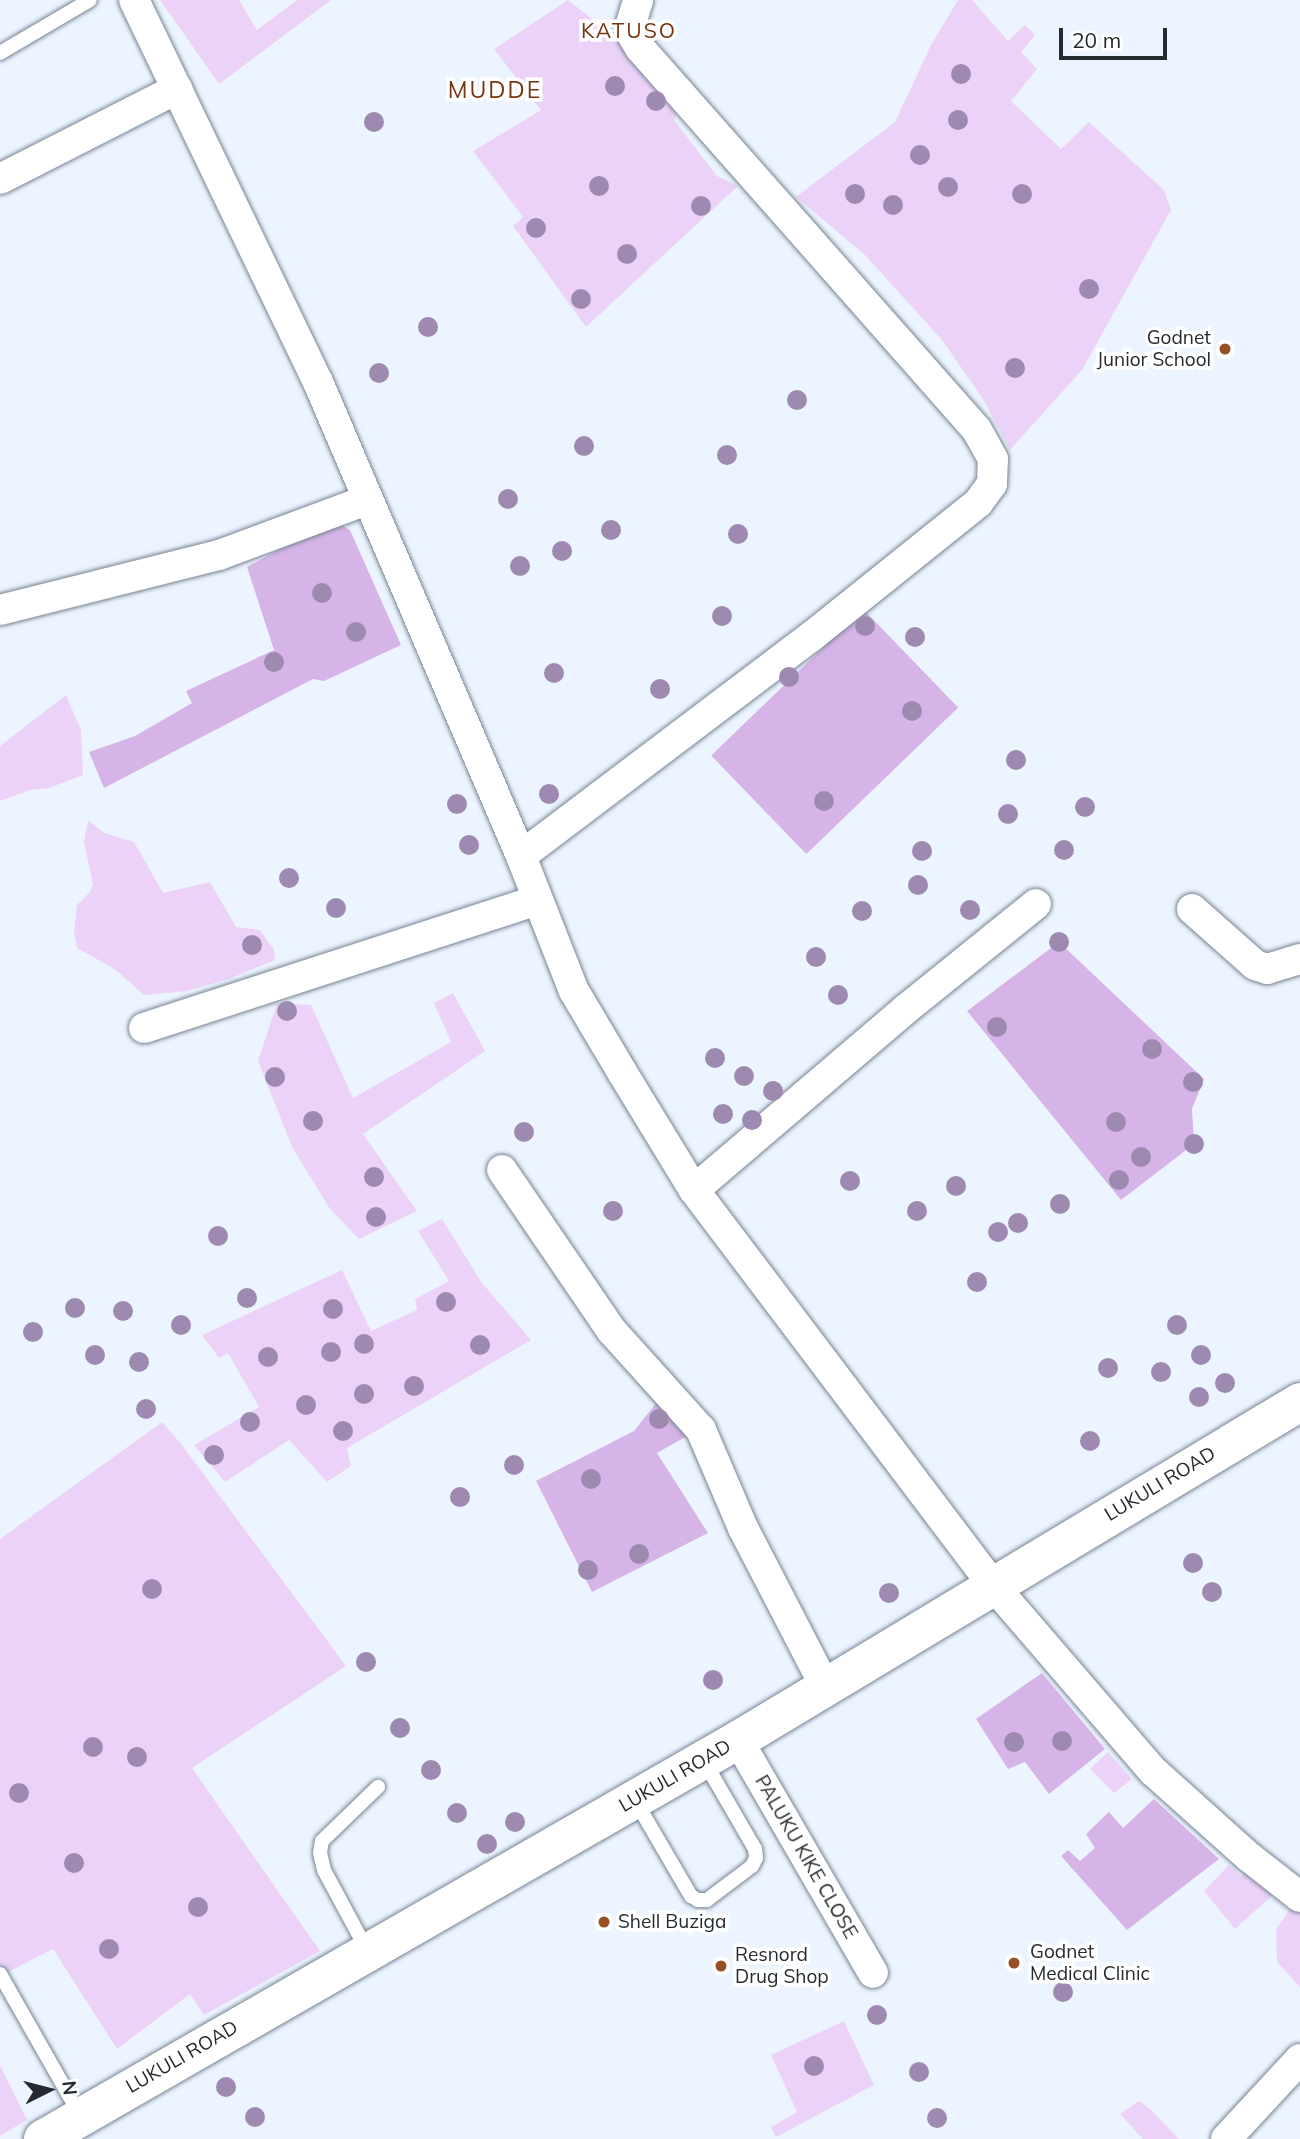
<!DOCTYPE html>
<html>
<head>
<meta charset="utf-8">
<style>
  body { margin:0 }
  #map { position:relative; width:1300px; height:2139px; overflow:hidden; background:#ecf5ff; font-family:Mulish,sans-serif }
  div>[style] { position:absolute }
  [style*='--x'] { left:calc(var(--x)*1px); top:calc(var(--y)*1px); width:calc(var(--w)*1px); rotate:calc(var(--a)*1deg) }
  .green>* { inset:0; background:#ecd2f8 }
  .forest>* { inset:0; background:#d7b4e7; transform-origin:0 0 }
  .roads { filter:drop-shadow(0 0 2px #778493) drop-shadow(0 0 2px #778493) }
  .lane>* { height:14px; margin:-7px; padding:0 7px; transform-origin:7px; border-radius:7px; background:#fff }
  .street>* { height:30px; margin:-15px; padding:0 15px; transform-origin:15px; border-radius:15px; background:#fff }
  .secondary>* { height:38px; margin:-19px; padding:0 19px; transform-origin:19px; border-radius:19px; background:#fff }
  .trees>* { width:20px; height:20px; margin:-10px; border-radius:50%; background:#9e8ab0 }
  .dots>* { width:19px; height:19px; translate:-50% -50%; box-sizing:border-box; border:4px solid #fff; border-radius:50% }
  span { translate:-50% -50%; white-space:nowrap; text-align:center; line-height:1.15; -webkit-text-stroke:7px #fff; paint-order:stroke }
  .poi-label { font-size:19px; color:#242a30 }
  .right { translate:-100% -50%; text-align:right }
  .left { translate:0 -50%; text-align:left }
  .street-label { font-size:19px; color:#242a30 }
  .neighbourhood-label { font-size:21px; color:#74360e; letter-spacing:2px }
  .quarter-label { font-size:23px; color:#74360e; letter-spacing:2px }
  .north { position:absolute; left:14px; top:2055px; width:70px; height:70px; -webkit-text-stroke:5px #fff; paint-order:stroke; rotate:84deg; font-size:19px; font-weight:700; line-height:28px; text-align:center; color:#242a30 }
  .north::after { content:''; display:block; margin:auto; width:24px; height:32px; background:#242a30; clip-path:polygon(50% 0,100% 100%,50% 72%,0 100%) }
  .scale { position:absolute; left:1059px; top:28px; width:108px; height:32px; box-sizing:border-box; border:4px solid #242a30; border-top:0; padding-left:9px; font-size:21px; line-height:24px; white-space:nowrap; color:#242a30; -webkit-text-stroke:5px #fff; paint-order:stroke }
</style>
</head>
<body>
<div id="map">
  <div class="green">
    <div style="clip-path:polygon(160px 0,239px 0,257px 30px,297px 0,331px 0,219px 84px)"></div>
    <div style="clip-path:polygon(568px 0,614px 36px,642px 67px,680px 108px,674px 120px,717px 176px,738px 186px,586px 327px,513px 226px,523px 217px,473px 151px,541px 110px,494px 49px)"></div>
    <div style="clip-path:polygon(958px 0,972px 0,1008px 41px,1025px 25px,1035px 35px,1021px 52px,1037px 69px,1011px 101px,1061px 149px,1089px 122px,1164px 190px,1171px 210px,1082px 370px,1010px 450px,983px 399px,942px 340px,865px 255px,796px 197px,895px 122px,931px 45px)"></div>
    <div style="clip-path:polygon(66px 695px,81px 730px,83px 775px,49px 788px,30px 790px,0 801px,0 746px)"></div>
    <div style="clip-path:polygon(88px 820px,104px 833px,134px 842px,163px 893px,210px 882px,236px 927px,260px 930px,274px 950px,275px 960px,229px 979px,187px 991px,144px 995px,116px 970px,77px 948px,74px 933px,77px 905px,89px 893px,93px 885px,84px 842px)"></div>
    <div style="clip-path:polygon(453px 993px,485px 1051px,363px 1134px,417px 1211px,359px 1239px,330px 1209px,293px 1149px,258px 1061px,277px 1003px,311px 1005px,353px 1098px,451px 1042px,434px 1003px)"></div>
    <div style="clip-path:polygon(442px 1219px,482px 1283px,531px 1340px,347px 1448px,351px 1466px,327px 1482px,289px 1440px,225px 1482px,194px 1445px,259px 1407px,228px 1353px,219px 1358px,202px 1335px,342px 1270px,371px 1331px,417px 1310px,415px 1299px,449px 1281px,418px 1231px)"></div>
    <div style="clip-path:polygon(162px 1422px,182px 1445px,346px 1666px,192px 1768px,320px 1951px,204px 2015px,190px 1994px,117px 2049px,53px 1949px,0 1976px,0 1539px)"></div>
    <div style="clip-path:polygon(1108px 1752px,1132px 1779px,1114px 1793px,1090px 1769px)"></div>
    <div style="clip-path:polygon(1229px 1865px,1241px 1876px,1250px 1867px,1275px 1893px,1235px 1929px,1204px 1891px)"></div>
    <div style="clip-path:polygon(1295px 1901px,1300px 1904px,1300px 1987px,1277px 1962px,1276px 1930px)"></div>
    <div style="clip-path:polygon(844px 2021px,874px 2085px,776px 2137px,771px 2127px,797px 2112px,771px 2055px)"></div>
    <div style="clip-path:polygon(0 2065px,27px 2120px,0 2136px)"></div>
    <div style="clip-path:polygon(1139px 2101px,1149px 2108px,1179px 2139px,1143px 2139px,1120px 2114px)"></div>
  </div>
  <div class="forest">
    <div style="clip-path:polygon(333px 520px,350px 530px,401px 645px,324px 681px,313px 679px,104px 788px,89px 752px,135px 736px,192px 703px,186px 691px,274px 650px,247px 567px)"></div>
    <div style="left:863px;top:609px;width:137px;height:211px;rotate:46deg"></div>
    <div style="clip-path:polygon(1059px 942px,1204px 1079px,1192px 1109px,1194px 1144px,1121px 1200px,967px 1011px)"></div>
    <div style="clip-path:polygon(661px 1397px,696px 1431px,657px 1453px,708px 1533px,592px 1592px,536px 1481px,634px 1431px)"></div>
    <div style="clip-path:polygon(1042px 1673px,1105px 1749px,1049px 1794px,1025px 1762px,1008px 1769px,976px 1719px)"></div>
    <div style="clip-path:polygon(1154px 1799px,1219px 1859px,1127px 1930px,1061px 1856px,1068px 1850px,1080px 1861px,1095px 1848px,1086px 1834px,1109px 1812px,1123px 1828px)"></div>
  </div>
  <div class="roads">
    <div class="lane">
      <div style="--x:0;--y:53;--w:104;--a:-30.5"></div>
      <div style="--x:636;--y:1802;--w:109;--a:59.7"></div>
      <div style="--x:691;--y:1896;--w:8;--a:30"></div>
      <div style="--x:698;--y:1900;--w:9;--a:0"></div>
      <div style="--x:707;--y:1900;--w:56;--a:-37.1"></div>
      <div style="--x:752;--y:1866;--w:9;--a:-63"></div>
      <div style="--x:756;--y:1858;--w:9;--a:-96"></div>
      <div style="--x:755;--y:1849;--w:102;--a:-120.1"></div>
      <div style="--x:367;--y:1950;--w:91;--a:-118.3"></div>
      <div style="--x:324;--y:1870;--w:17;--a:-103"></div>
      <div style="--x:320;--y:1853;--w:12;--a:-81"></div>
      <div style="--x:322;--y:1841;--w:78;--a:-44"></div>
      <div style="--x:0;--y:1974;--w:162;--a:60.4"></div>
    </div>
    <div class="street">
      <div style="--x:134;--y:0;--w:424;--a:64.3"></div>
      <div style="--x:318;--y:382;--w:516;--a:66.82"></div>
      <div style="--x:521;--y:856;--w:145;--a:68.6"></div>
      <div style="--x:574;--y:991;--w:94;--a:59.3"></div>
      <div style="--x:622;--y:1072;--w:138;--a:58.6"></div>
      <div style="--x:694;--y:1190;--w:494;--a:52.9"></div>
      <div style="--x:992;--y:1584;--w:247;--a:49.3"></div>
      <div style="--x:1153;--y:1771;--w:129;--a:41.9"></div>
      <div style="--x:1249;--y:1857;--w:65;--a:38.1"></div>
      <div style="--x:0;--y:179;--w:199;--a:-27"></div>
      <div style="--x:0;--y:610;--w:226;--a:-14.1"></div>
      <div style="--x:219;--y:555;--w:158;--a:-20.4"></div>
      <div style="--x:521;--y:856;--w:365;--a:-37.1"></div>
      <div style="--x:812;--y:636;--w:213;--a:-38.7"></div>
      <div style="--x:978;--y:503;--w:24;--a:-54"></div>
      <div style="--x:992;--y:484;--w:25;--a:-88"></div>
      <div style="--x:993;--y:459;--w:33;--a:-119"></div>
      <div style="--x:977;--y:430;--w:509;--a:-131.42"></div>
      <div style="--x:640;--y:48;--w:21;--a:-121"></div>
      <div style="--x:629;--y:30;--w:31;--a:-73"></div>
      <div style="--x:1192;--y:909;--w:84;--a:41.6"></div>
      <div style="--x:1255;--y:965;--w:13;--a:18"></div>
      <div style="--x:1267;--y:969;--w:34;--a:-17"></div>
      <div style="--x:144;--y:1028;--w:412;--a:-18"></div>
      <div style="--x:502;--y:1170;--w:195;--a:55.7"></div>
      <div style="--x:612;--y:1331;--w:133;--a:48"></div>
      <div style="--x:701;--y:1430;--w:107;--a:66.8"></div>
      <div style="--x:743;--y:1528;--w:180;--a:62.6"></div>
      <div style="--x:694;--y:1190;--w:279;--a:-40.5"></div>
      <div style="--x:906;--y:1009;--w:167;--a:-38.9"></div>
      <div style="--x:738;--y:1740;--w:269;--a:59.9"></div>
      <div style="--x:1226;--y:2139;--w:109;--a:-47.2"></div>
    </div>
    <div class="secondary">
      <div style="--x:43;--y:2139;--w:801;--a:-29.86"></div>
      <div style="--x:738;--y:1740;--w:656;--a:-31.02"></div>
    </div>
  </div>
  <div class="trees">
    <div style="left:961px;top:74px"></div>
    <div style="left:615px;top:86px"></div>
    <div style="left:656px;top:101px"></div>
    <div style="left:958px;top:120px"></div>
    <div style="left:374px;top:122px"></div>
    <div style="left:920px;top:155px"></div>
    <div style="left:599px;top:186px"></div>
    <div style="left:948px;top:187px"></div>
    <div style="left:855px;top:194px"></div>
    <div style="left:1022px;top:194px"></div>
    <div style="left:893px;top:205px"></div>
    <div style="left:701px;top:206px"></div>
    <div style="left:536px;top:228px"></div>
    <div style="left:627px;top:254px"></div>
    <div style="left:1089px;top:289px"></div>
    <div style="left:581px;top:299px"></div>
    <div style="left:428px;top:327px"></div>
    <div style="left:1015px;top:368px"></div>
    <div style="left:379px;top:373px"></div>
    <div style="left:797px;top:400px"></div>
    <div style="left:584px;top:446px"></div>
    <div style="left:727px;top:455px"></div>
    <div style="left:508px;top:499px"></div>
    <div style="left:611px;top:530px"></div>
    <div style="left:738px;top:534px"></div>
    <div style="left:562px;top:551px"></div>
    <div style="left:520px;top:566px"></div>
    <div style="left:322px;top:593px"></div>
    <div style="left:722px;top:616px"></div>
    <div style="left:865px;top:626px"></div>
    <div style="left:356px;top:632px"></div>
    <div style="left:915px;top:637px"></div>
    <div style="left:274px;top:662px"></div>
    <div style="left:554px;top:673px"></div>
    <div style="left:789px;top:677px"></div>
    <div style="left:660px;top:689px"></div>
    <div style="left:912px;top:711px"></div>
    <div style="left:1016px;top:760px"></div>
    <div style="left:549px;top:794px"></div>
    <div style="left:824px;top:801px"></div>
    <div style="left:457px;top:804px"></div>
    <div style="left:1085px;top:807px"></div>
    <div style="left:1008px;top:814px"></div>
    <div style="left:469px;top:845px"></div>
    <div style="left:1064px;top:850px"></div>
    <div style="left:922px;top:851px"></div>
    <div style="left:289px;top:878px"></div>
    <div style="left:918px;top:885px"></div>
    <div style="left:336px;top:908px"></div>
    <div style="left:970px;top:910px"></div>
    <div style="left:862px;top:911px"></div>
    <div style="left:1059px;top:942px"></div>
    <div style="left:252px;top:945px"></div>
    <div style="left:816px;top:957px"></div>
    <div style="left:838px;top:995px"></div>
    <div style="left:287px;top:1011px"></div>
    <div style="left:997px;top:1027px"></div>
    <div style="left:1152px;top:1049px"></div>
    <div style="left:715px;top:1058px"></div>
    <div style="left:744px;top:1076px"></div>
    <div style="left:275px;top:1077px"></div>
    <div style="left:1193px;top:1082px"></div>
    <div style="left:773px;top:1091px"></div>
    <div style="left:723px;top:1114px"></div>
    <div style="left:752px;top:1120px"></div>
    <div style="left:313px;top:1121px"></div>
    <div style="left:1116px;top:1122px"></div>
    <div style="left:524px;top:1132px"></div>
    <div style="left:1194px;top:1144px"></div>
    <div style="left:1141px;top:1157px"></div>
    <div style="left:374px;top:1177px"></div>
    <div style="left:1119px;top:1180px"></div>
    <div style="left:850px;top:1181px"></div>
    <div style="left:956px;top:1186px"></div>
    <div style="left:1060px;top:1204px"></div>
    <div style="left:613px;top:1211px"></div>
    <div style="left:917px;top:1211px"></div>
    <div style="left:376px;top:1217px"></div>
    <div style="left:1018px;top:1223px"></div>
    <div style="left:998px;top:1232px"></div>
    <div style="left:218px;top:1236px"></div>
    <div style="left:977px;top:1282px"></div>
    <div style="left:247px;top:1298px"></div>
    <div style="left:446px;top:1302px"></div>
    <div style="left:75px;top:1308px"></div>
    <div style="left:333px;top:1309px"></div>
    <div style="left:123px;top:1311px"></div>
    <div style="left:181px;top:1325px"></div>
    <div style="left:1177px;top:1325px"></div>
    <div style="left:33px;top:1332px"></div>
    <div style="left:364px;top:1344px"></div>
    <div style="left:480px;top:1345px"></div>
    <div style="left:331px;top:1352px"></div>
    <div style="left:95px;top:1355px"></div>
    <div style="left:1201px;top:1355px"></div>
    <div style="left:268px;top:1357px"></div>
    <div style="left:139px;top:1362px"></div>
    <div style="left:1108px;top:1368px"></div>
    <div style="left:1161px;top:1372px"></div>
    <div style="left:1225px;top:1383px"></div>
    <div style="left:414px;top:1386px"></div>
    <div style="left:364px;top:1394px"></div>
    <div style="left:1199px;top:1397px"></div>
    <div style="left:306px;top:1405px"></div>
    <div style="left:146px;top:1409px"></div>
    <div style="left:659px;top:1419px"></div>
    <div style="left:250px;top:1422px"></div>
    <div style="left:343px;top:1431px"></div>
    <div style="left:1090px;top:1441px"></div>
    <div style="left:214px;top:1455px"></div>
    <div style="left:514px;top:1465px"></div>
    <div style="left:591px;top:1479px"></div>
    <div style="left:460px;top:1497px"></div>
    <div style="left:639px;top:1554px"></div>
    <div style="left:1193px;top:1563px"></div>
    <div style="left:588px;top:1570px"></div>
    <div style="left:152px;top:1589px"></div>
    <div style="left:1212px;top:1592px"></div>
    <div style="left:889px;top:1593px"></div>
    <div style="left:366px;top:1662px"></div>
    <div style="left:713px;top:1680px"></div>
    <div style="left:400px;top:1728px"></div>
    <div style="left:1062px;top:1741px"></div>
    <div style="left:1014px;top:1742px"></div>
    <div style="left:93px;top:1747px"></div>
    <div style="left:137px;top:1757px"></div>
    <div style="left:431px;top:1770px"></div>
    <div style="left:19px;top:1793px"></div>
    <div style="left:457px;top:1813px"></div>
    <div style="left:515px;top:1822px"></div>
    <div style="left:487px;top:1844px"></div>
    <div style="left:74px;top:1863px"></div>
    <div style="left:198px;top:1907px"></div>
    <div style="left:109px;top:1949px"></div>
    <div style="left:1063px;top:1992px"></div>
    <div style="left:877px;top:2015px"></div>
    <div style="left:814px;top:2066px"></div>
    <div style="left:919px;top:2072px"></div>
    <div style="left:226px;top:2087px"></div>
    <div style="left:255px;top:2117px"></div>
    <div style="left:937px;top:2118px"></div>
  </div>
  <div class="dots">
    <div style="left:1225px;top:349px;background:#955026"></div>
    <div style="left:604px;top:1922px;background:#955026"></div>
    <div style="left:1014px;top:1963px;background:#955026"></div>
    <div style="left:721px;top:1966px;background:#955026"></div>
  </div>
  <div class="poi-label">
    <span class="right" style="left:1211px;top:349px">Godnet<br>Junior School</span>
    <span class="left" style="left:618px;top:1922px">Shell Buziga</span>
    <span class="left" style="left:1030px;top:1963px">Godnet<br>Medical Clinic</span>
    <span class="left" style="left:735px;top:1966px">Resnord<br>Drug Shop</span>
  </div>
  <div class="street-label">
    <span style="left:1160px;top:1484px;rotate:-31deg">LUKULI ROAD</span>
    <span style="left:675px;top:1776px;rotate:-30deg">LUKULI ROAD</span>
    <span style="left:806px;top:1857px;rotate:60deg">PALUKU KIKE CLOSE</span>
    <span style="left:182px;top:2057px;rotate:-30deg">LUKULI ROAD</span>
  </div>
  <div class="neighbourhood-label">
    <span style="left:629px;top:30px">KATUSO</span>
  </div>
  <div class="quarter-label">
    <span style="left:495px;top:90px">MUDDE</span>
  </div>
  <div class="north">N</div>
  <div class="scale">20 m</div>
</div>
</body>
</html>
